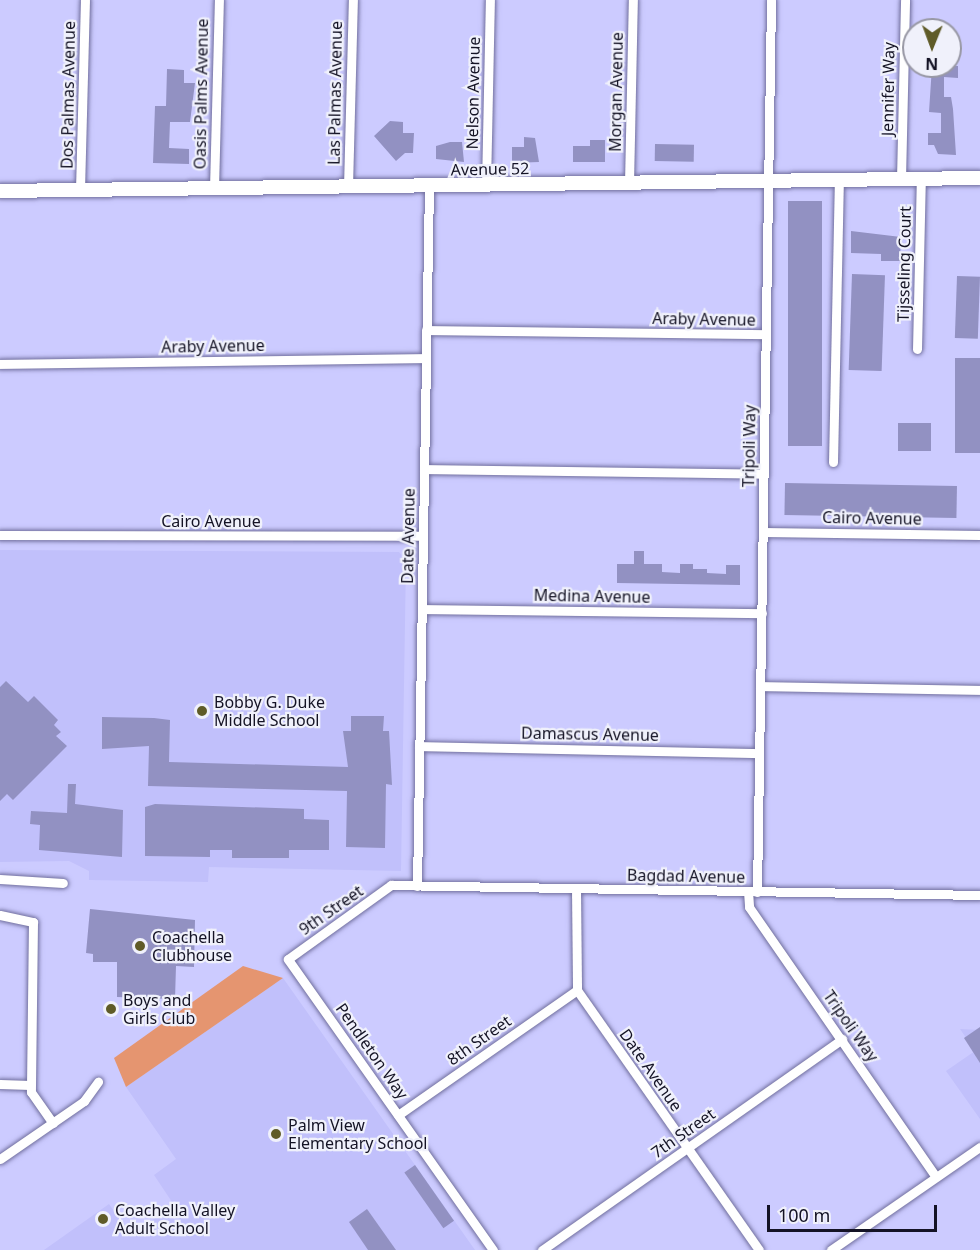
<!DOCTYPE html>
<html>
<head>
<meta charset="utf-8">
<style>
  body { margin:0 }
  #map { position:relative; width:980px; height:1250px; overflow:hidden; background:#cccbff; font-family:"Noto Sans",sans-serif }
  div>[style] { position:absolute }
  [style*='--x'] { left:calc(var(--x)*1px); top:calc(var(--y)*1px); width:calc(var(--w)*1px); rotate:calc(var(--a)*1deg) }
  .built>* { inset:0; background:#c1c0fb }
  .green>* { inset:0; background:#e59570 }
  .building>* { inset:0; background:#9291c2; transform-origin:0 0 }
  .roads { filter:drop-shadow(0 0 2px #716f9e) drop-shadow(0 0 2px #716f9e) }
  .street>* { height:9px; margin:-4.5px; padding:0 4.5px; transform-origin:4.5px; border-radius:4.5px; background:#fff }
  .secondary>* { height:14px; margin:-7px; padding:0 7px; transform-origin:7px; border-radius:7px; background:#fff }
  .dots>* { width:16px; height:16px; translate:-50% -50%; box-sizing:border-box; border:3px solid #f0f1fb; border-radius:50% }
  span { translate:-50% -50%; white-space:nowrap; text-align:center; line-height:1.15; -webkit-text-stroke:4.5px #f0f1fb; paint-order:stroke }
  .street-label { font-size:16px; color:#141325 }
  .poi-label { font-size:16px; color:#141325 }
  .left { translate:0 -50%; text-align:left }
  .north { position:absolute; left:902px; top:18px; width:60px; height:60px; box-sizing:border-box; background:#f0f1fb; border:2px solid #9898a5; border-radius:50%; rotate:181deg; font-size:16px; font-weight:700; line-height:24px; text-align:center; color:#141325 }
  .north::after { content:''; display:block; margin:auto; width:21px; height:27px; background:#5f5b28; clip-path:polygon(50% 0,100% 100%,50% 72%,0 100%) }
  .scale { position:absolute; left:767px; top:1205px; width:170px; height:27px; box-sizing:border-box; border:3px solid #141325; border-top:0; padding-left:8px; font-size:18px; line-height:21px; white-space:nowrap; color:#141325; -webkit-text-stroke:4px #f0f1fb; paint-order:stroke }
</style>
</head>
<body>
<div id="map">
  <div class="built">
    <div style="clip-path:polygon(0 550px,399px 552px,406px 561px,401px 871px,209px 867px,208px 882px,89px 880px,89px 871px,69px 861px,0 862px)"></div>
    <div style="clip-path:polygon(283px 978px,475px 1250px,44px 1250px,109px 1204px,131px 1235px,174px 1205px,154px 1175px,176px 1159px,126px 1087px)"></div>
    <div style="clip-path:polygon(960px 1029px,980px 1030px,980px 1119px,946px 1071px,975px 1051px)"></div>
  </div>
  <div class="green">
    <div style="clip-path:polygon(243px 966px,283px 978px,126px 1087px,114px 1058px)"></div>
  </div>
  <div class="building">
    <div style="clip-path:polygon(932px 66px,958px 66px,958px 78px,944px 77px,944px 97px,951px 97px,953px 109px,956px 155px,938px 154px,934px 145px,928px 145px,928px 133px,941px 133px,941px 113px,929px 112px)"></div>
    <div style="clip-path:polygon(167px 69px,184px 70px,184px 83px,195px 83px,190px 122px,170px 122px,169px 148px,189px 149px,189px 164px,153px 163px,155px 106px,166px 106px)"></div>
    <div style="clip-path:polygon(390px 121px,403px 122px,403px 133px,414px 133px,413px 153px,405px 153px,396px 161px,374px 136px)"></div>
    <div style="clip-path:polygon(524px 137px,535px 138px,539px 162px,512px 163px,512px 147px,524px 147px)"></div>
    <div style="clip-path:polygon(590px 140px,605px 140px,605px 162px,573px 162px,573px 146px,590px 146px)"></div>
    <div style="clip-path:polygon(450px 142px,462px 142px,464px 162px,436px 159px,436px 146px)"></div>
    <div style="left:655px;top:144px;width:39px;height:17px;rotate:1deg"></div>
    <div style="left:788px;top:201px;width:34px;height:245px"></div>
    <div style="clip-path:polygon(851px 231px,901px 237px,900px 261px,881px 261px,881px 254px,851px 253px)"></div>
    <div style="left:852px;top:274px;width:33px;height:96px;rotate:2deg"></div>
    <div style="left:957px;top:276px;width:23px;height:62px;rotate:2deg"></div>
    <div style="left:955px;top:358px;width:25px;height:95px"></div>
    <div style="left:898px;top:423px;width:33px;height:28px"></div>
    <div style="left:785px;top:483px;width:172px;height:32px;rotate:1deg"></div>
    <div style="clip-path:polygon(634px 551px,644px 551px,644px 564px,662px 564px,662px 572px,680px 573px,680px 564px,693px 564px,693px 569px,707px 569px,707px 573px,726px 574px,726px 565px,740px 565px,740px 585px,617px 583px,617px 564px,634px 564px)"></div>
    <div style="clip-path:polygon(6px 681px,28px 702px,34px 696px,58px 720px,54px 725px,61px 732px,56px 736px,67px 746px,13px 800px,7px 794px,0 801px,0 687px)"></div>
    <div style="clip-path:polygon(351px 716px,384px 716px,383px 731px,389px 731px,392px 785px,386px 784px,385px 848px,346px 847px,347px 791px,148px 786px,149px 746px,102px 749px,102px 717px,154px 718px,170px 720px,169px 762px,348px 767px,343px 731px,351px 731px)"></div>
    <div style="clip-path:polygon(68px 784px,76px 784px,75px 804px,123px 810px,122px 857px,39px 850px,40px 825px,30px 824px,31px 811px,67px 813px)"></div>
    <div style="clip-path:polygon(155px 804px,304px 809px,304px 819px,329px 820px,329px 850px,289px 850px,289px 858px,232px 858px,232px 850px,210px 850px,210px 857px,145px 856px,145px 807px)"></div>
    <div style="clip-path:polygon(90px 909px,195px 920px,194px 967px,176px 966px,175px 999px,117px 997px,117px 962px,93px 962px,93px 954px,86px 953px)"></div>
    <div style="clip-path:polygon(980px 1027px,980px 1063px,964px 1038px)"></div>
    <div style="left:415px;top:1165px;width:68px;height:13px;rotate:55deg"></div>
    <div style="clip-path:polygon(367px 1209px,396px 1250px,368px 1250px,349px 1222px)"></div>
  </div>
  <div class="roads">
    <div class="street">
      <div style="--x:901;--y:179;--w:179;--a:-88.7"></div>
      <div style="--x:629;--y:184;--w:184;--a:-88.8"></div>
      <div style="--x:486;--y:186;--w:186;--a:-88.8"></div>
      <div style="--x:348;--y:187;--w:187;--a:-88.5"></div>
      <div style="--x:214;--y:188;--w:188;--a:-88.5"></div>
      <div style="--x:80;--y:190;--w:190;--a:-88.5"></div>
      <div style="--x:426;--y:330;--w:340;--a:0.7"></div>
      <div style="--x:917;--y:349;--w:170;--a:-88.7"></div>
      <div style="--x:0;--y:364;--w:426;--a:-0.8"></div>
      <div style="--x:833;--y:462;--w:282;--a:-88.8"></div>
      <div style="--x:424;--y:469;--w:340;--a:0.8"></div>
      <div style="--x:763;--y:532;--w:217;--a:0.8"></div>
      <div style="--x:0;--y:535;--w:423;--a:0.1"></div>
      <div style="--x:422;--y:609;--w:340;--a:0.7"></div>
      <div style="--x:760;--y:686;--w:220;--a:1"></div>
      <div style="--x:419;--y:746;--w:340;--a:1.2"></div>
      <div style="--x:0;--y:879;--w:63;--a:3.6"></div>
      <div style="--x:417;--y:886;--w:699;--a:-89.02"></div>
      <div style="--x:576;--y:889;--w:101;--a:89.4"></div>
      <div style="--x:577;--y:990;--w:317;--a:55"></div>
      <div style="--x:748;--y:891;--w:16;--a:86"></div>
      <div style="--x:749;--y:907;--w:328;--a:55.3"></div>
      <div style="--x:757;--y:892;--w:892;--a:-89.1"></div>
      <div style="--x:0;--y:915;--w:34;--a:12"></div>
      <div style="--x:33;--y:922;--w:170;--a:90.7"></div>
      <div style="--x:31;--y:1092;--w:38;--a:55"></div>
      <div style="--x:0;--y:1084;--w:30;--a:2"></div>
      <div style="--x:398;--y:1115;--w:218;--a:-34.9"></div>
      <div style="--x:0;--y:1159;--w:102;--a:-34.6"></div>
      <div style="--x:84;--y:1101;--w:24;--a:-54"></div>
      <div style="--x:493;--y:1250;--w:356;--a:-125.2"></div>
      <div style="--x:288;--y:959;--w:127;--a:-35.7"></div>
      <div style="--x:391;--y:885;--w:589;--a:0.97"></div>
      <div style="--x:542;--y:1250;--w:367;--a:-35.1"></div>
      <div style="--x:831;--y:1250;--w:181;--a:-34.7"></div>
    </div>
    <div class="secondary">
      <div style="--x:0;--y:191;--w:980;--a:-0.76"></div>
    </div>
  </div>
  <div class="dots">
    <div style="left:202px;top:711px;background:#5f5b28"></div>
    <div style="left:140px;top:946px;background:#5f5b28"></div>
    <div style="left:111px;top:1009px;background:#5f5b28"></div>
    <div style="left:276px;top:1134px;background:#5f5b28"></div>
    <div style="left:103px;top:1219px;background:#5f5b28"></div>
  </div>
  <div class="street-label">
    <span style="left:888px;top:89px;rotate:-89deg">Jennifer Way</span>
    <span style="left:616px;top:92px;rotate:-89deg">Morgan Avenue</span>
    <span style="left:335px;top:93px;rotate:-89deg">Las Palmas Avenue</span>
    <span style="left:473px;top:93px;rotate:-89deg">Nelson Avenue</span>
    <span style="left:201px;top:94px;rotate:-89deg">Oasis Palms Avenue</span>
    <span style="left:68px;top:95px;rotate:-89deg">Dos Palmas Avenue</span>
    <span style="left:490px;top:169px;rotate:-1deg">Avenue 52</span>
    <span style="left:904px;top:264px;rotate:-89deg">Tijsseling Court</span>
    <span style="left:704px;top:319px;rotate:1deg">Araby Avenue</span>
    <span style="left:213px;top:346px;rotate:-1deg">Araby Avenue</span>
    <span style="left:749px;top:446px;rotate:-89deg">Tripoli Way</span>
    <span style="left:872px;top:518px;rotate:1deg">Cairo Avenue</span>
    <span style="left:211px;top:521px">Cairo Avenue</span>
    <span style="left:408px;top:536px;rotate:-89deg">Date Avenue</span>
    <span style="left:592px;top:596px;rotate:1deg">Medina Avenue</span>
    <span style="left:590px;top:734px;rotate:1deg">Damascus Avenue</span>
    <span style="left:686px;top:876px;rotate:1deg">Bagdad Avenue</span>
    <span style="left:331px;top:910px;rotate:-35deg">9th Street</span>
    <span style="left:851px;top:1026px;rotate:55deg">Tripoli Way</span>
    <span style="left:479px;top:1040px;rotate:-35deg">8th Street</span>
    <span style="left:372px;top:1051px;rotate:55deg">Pendleton Way</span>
    <span style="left:651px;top:1070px;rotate:55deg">Date Avenue</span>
    <span style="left:683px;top:1133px;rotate:-35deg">7th Street</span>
  </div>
  <div class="poi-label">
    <span class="left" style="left:214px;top:711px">Bobby G. Duke<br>Middle School</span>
    <span class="left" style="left:152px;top:946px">Coachella<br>Clubhouse</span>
    <span class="left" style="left:123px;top:1009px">Boys and<br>Girls Club</span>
    <span class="left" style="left:288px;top:1134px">Palm View<br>Elementary School</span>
    <span class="left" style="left:115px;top:1219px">Coachella Valley<br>Adult School</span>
  </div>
  <div class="north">N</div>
  <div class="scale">100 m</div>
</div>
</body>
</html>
